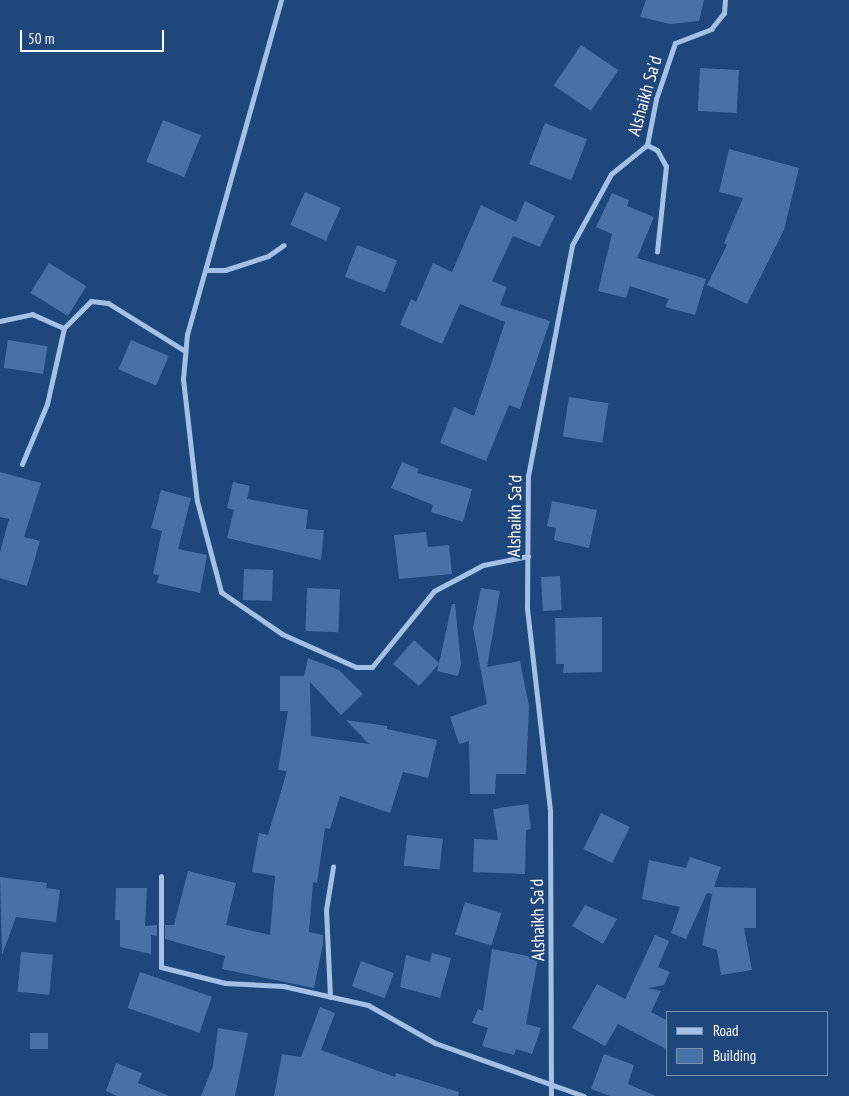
<!DOCTYPE html>
<html>
<head>
<meta charset="utf-8">
<style>
  body { margin:0 }
  #map { position:relative; width:849px; height:1096px; overflow:hidden; background:#20477c; font-family:"PT Sans Narrow",sans-serif }
  div>[style] { position:absolute }
  [style*='--x'] { left:calc(var(--x)*1px); top:calc(var(--y)*1px); width:calc(var(--w)*1px); rotate:calc(var(--a)*1deg) }
  .building>* { inset:0; background:#4971a5; transform-origin:0 0 }
  .street>* { height:5px; margin:-2.5px; padding:0 2.5px; transform-origin:2.5px; border-radius:2.5px; background:#a3c0e6 }
  span { translate:-50% -50%; white-space:nowrap; text-align:center; line-height:1.15; -webkit-text-stroke:4px #20477c; paint-order:stroke }
  .street-label { font-size:18px; color:#fff }
  .legend { position:absolute; left:666px; top:1011px; width:162px; height:65px; box-sizing:border-box; background:#20477c; border:1px solid #7991b0; margin:0; padding:6px 9px; list-style:none; font-size:15px; color:#fff }
  .legend li { display:flex; align-items:center; gap:10px; height:25px }
  .legend b { width:25px; border:1px solid #7991b0 }
  .scale { position:absolute; left:20px; top:30px; width:144px; height:22px; box-sizing:border-box; border:2px solid #fff; border-top:0; padding-left:6px; font-size:15px; line-height:18px; white-space:nowrap; color:#fff; -webkit-text-stroke:4px #20477c; paint-order:stroke }
</style>
</head>
<body>
<div id="map">
  <div class="building">
    <div style="clip-path:polygon(646px 0,704px 0,699px 21px,670px 24px,640px 17px)"></div>
    <div style="left:581px;top:45px;width:45px;height:49px;rotate:34deg"></div>
    <div style="left:700px;top:68px;width:39px;height:43px;rotate:3deg"></div>
    <div style="left:163px;top:120px;width:41px;height:45px;rotate:22deg"></div>
    <div style="left:545px;top:123px;width:45px;height:44px;rotate:21deg"></div>
    <div style="clip-path:polygon(729px 149px,799px 168px,784px 230px,747px 304px,707px 285px,727px 245px,724px 243px,743px 198px,719px 192px)"></div>
    <div style="left:305px;top:192px;width:39px;height:36px;rotate:24deg"></div>
    <div style="clip-path:polygon(612px 193px,629px 200px,627px 206px,654px 217px,637px 258px,706px 279px,695px 315px,665px 307px,669px 299px,630px 286px,626px 298px,598px 291px,612px 234px,596px 227px)"></div>
    <div style="clip-path:polygon(525px 201px,555px 216px,540px 247px,513px 236px,492px 281px,507px 287px,500px 305px,550px 321px,520px 409px,509px 405px,486px 461px,440px 443px,454px 407px,474px 416px,505px 322px,460px 304px,442px 344px,400px 325px,411px 299px,416px 302px,433px 263px,452px 272px,481px 205px,516px 222px)"></div>
    <div style="left:357px;top:245px;width:43px;height:34px;rotate:21deg"></div>
    <div style="left:49px;top:263px;width:44px;height:35px;rotate:32deg"></div>
    <div style="left:8px;top:340px;width:40px;height:28px;rotate:9deg"></div>
    <div style="left:131px;top:340px;width:41px;height:32px;rotate:23deg"></div>
    <div style="left:569px;top:397px;width:40px;height:40px;rotate:9deg"></div>
    <div style="clip-path:polygon(402px 462px,419px 469px,417px 473px,472px 489px,463px 522px,431px 512px,433px 505px,391px 488px)"></div>
    <div style="clip-path:polygon(0 472px,41px 483px,24px 537px,40px 541px,27px 586px,0 578px,0 552px,9px 519px,0 517px)"></div>
    <div style="clip-path:polygon(233px 482px,250px 486px,247px 499px,308px 510px,306px 529px,324px 530px,321px 560px,227px 538px,234px 510px,227px 508px)"></div>
    <div style="clip-path:polygon(161px 490px,191px 498px,178px 549px,207px 555px,200px 593px,157px 583px,159px 575px,153px 574px,162px 531px,151px 528px)"></div>
    <div style="clip-path:polygon(552px 501px,597px 510px,589px 548px,554px 540px,556px 528px,547px 526px)"></div>
    <div style="clip-path:polygon(426px 532px,428px 547px,449px 545px,452px 574px,399px 579px,394px 535px)"></div>
    <div style="left:244px;top:569px;width:29px;height:31px;rotate:2deg"></div>
    <div style="left:560px;top:576px;width:34px;height:19px;rotate:87deg"></div>
    <div style="left:307px;top:588px;width:33px;height:43px;rotate:2deg"></div>
    <div style="clip-path:polygon(481px 588px,500px 591px,487px 667px,520px 661px,529px 706px,526px 774px,496px 774px,495px 794px,470px 794px,469px 741px,459px 744px,450px 717px,487px 704px,473px 628px)"></div>
    <div style="clip-path:polygon(452px 604px,455px 604px,461px 664px,458px 676px,437px 671px,439px 664px,419px 686px,393px 664px,414px 640px,439px 663px)"></div>
    <div style="clip-path:polygon(602px 617px,602px 672px,563px 673px,564px 664px,556px 664px,555px 618px)"></div>
    <div style="clip-path:polygon(308px 658px,339px 670px,363px 694px,341px 715px,310px 682px,311px 736px,369px 744px,346px 720px,387px 726px,387px 729px,437px 740px,428px 778px,403px 772px,390px 813px,340px 796px,330px 829px,325px 828px,317px 883px,313px 882px,309px 932px,323px 935px,323px 944px,314px 988px,222px 969px,225px 956px,165px 939px,165px 925px,174px 925px,188px 871px,236px 883px,226px 925px,270px 935px,275px 876px,252px 872px,259px 833px,268px 835px,287px 771px,278px 770px,288px 711px,280px 711px,280px 676px,304px 676px)"></div>
    <div style="clip-path:polygon(528px 804px,531px 829px,526px 830px,525px 874px,473px 872px,474px 839px,498px 840px,493px 809px)"></div>
    <div style="left:601px;top:813px;width:32px;height:40px;rotate:26deg"></div>
    <div style="left:407px;top:835px;width:36px;height:31px;rotate:6deg"></div>
    <div style="clip-path:polygon(690px 857px,721px 867px,714px 887px,756px 888px,756px 928px,744px 928px,752px 970px,721px 975px,717px 950px,702px 945px,713px 890px,712px 894px,707px 893px,686px 939px,671px 933px,680px 907px,642px 899px,649px 860px,686px 868px)"></div>
    <div style="clip-path:polygon(0 877px,47px 883px,46px 888px,60px 890px,56px 922px,16px 917px,2px 955px)"></div>
    <div style="clip-path:polygon(116px 888px,147px 888px,145px 926px,157px 925px,157px 936px,151px 935px,151px 954px,120px 947px,120px 920px,115px 920px)"></div>
    <div style="left:465px;top:902px;width:38px;height:34px;rotate:17deg"></div>
    <div style="clip-path:polygon(585px 905px,617px 919px,603px 944px,572px 926px)"></div>
    <div style="clip-path:polygon(655px 935px,669px 941px,658px 967px,670px 972px,664px 985px,648px 988px,661px 991px,651px 1012px,668px 1021px,668px 1050px,618px 1024px,605px 1046px,572px 1028px,597px 984px,625px 999px)"></div>
    <div style="clip-path:polygon(492px 949px,538px 958px,526px 1024px,541px 1028px,532px 1054px,516px 1049px,514px 1055px,482px 1046px,488px 1028px,472px 1023px,478px 1009px,483px 1011px)"></div>
    <div style="left:21px;top:952px;width:32px;height:40px;rotate:5deg"></div>
    <div style="clip-path:polygon(432px 953px,451px 958px,440px 998px,400px 987px,406px 955px,430px 962px)"></div>
    <div style="left:361px;top:961px;width:35px;height:27px;rotate:20deg"></div>
    <div style="left:140px;top:972px;width:76px;height:38px;rotate:19deg"></div>
    <div style="clip-path:polygon(320px 1007px,335px 1013px,321px 1050px,395px 1077px,396px 1073px,459px 1092px,458px 1096px,274px 1096px,282px 1054px,301px 1057px)"></div>
    <div style="clip-path:polygon(218px 1028px,248px 1033px,235px 1096px,201px 1096px,213px 1066px)"></div>
    <div style="left:30px;top:1033px;width:18px;height:16px"></div>
    <div style="clip-path:polygon(604px 1054px,634px 1065px,628px 1084px,656px 1096px,610px 1096px,591px 1089px)"></div>
    <div style="clip-path:polygon(116px 1063px,142px 1073px,138px 1083px,169px 1096px,117px 1096px,106px 1091px)"></div>
  </div>
  <div class="street">
    <div style="--x:281;--y:0;--w:347;--a:105.7"></div>
    <div style="--x:187;--y:334;--w:45;--a:95.1"></div>
    <div style="--x:183;--y:379;--w:123;--a:83.5"></div>
    <div style="--x:197;--y:501;--w:94;--a:75.2"></div>
    <div style="--x:221;--y:592;--w:74;--a:34.5"></div>
    <div style="--x:282;--y:634;--w:81;--a:24"></div>
    <div style="--x:356;--y:667;--w:16;--a:0"></div>
    <div style="--x:372;--y:667;--w:98;--a:-50.8"></div>
    <div style="--x:434;--y:591;--w:55;--a:-28"></div>
    <div style="--x:483;--y:565;--w:46;--a:-11.3"></div>
    <div style="--x:647;--y:145;--w:11;--a:27"></div>
    <div style="--x:657;--y:150;--w:18;--a:61"></div>
    <div style="--x:666;--y:166;--w:86;--a:96"></div>
    <div style="--x:208;--y:270;--w:17;--a:0"></div>
    <div style="--x:225;--y:270;--w:45;--a:-18"></div>
    <div style="--x:268;--y:256;--w:19;--a:-35"></div>
    <div style="--x:0;--y:321;--w:33;--a:-12"></div>
    <div style="--x:32;--y:314;--w:35;--a:24"></div>
    <div style="--x:22;--y:464;--w:65;--a:-67.4"></div>
    <div style="--x:47;--y:404;--w:78;--a:-77.4"></div>
    <div style="--x:64;--y:328;--w:38;--a:-45"></div>
    <div style="--x:91;--y:301;--w:17;--a:7"></div>
    <div style="--x:108;--y:303;--w:91;--a:31.9"></div>
    <div style="--x:161;--y:876;--w:91;--a:90"></div>
    <div style="--x:161;--y:967;--w:66;--a:14"></div>
    <div style="--x:225;--y:983;--w:58;--a:3"></div>
    <div style="--x:283;--y:986;--w:87;--a:12.6"></div>
    <div style="--x:368;--y:1005;--w:77;--a:29.6"></div>
    <div style="--x:435;--y:1043;--w:158;--a:19.6"></div>
    <div style="--x:330;--y:997;--w:87;--a:-92.6"></div>
    <div style="--x:326;--y:910;--w:44;--a:-80.8"></div>
    <div style="--x:551;--y:1096;--w:286;--a:-90.2"></div>
    <div style="--x:550;--y:810;--w:202;--a:-96.5"></div>
    <div style="--x:527;--y:609;--w:133;--a:-89.6"></div>
    <div style="--x:528;--y:476;--w:235;--a:-79.2"></div>
    <div style="--x:572;--y:245;--w:81;--a:-61.2"></div>
    <div style="--x:611;--y:174;--w:46;--a:-38.9"></div>
    <div style="--x:647;--y:145;--w:47;--a:-78.9"></div>
    <div style="--x:656;--y:99;--w:59;--a:-71.3"></div>
    <div style="--x:675;--y:43;--w:39;--a:-21"></div>
    <div style="--x:711;--y:29;--w:21;--a:-51"></div>
    <div style="--x:724;--y:13;--w:13;--a:-86"></div>
  </div>
  <div class="street-label">
    <span style="left:645px;top:96px;rotate:-74deg">Alshaikh Sa'd</span>
    <span style="left:515px;top:516px;rotate:-89deg">Alshaikh Sa'd</span>
    <span style="left:538px;top:920px;rotate:-91deg">Alshaikh Sa'd</span>
  </div>
  <ul class="legend">
  <li><b style="height:6px;background:#a3c0e6"></b>Road</li>
  <li><b style="height:14px;background:#4971a5"></b>Building</li>
  </ul>
  <div class="scale">50 m</div>
</div>
</body>
</html>
